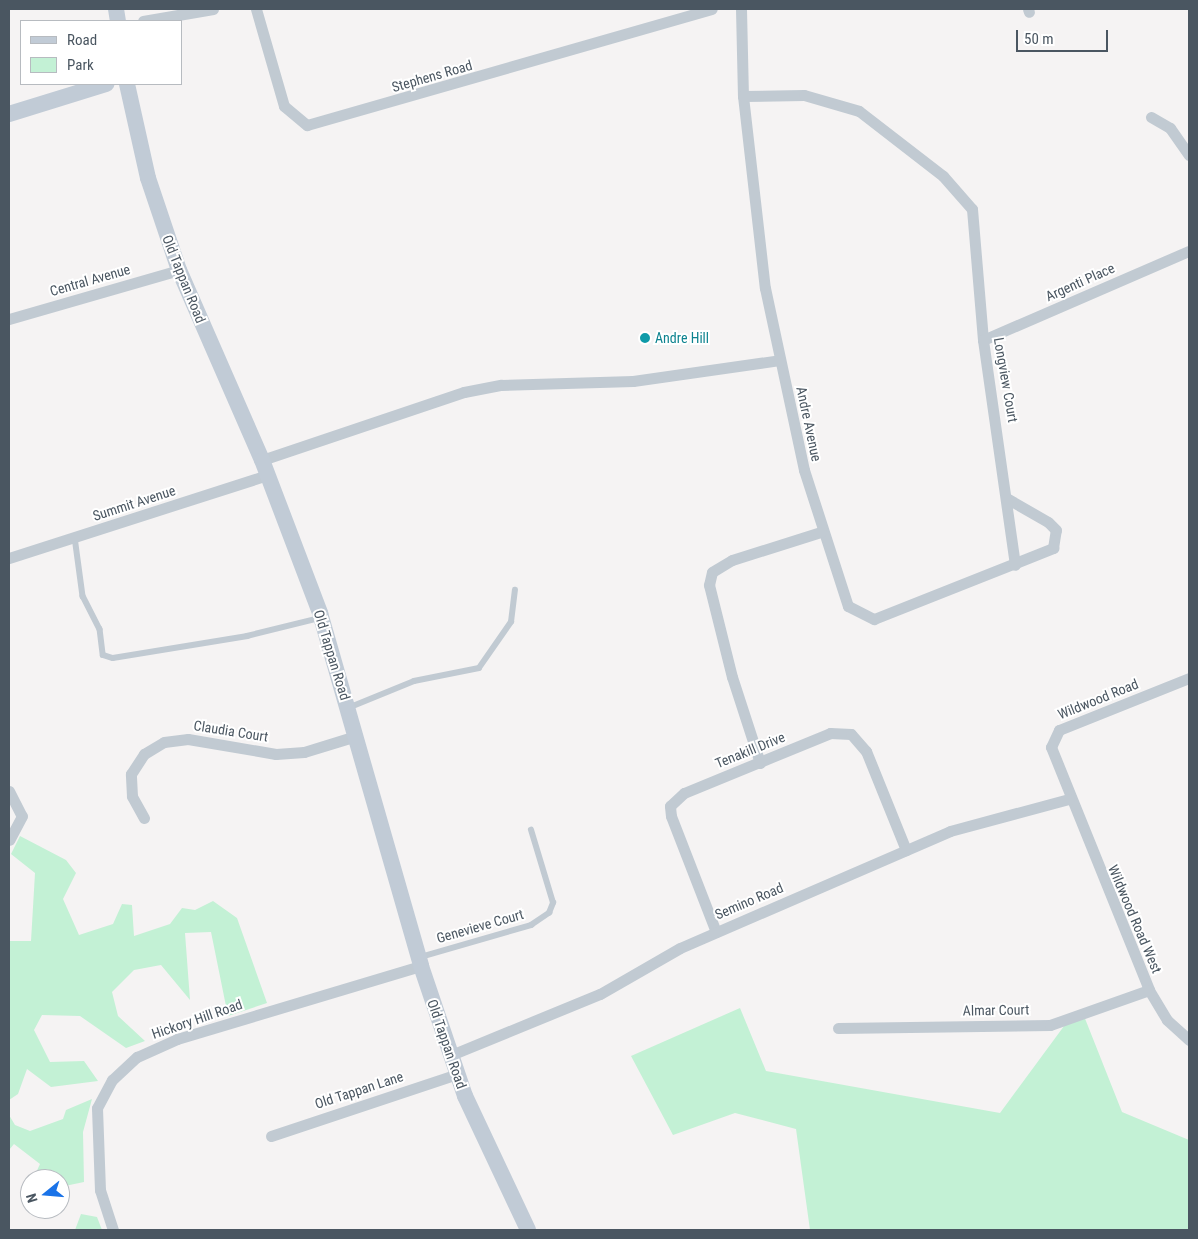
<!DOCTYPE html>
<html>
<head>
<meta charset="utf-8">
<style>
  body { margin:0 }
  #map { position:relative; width:1198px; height:1239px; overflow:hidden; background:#f5f3f3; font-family:"Roboto Condensed",sans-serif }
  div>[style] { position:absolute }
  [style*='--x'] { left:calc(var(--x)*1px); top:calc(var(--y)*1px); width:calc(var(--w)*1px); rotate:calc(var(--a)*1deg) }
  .green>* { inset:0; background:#c3f1d5 }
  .lane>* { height:5.5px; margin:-2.75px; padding:0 2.75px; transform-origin:2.75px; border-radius:2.75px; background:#c1cad2 }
  .street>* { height:11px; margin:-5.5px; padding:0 5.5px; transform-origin:5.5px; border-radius:5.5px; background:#c1cad2 }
  .secondary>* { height:16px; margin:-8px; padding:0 8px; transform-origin:8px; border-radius:8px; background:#c1cbd6 }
  .dots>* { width:14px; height:14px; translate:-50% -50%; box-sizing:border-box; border:2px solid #fff; border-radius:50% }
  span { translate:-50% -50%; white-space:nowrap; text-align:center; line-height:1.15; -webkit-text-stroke:4px #fff; paint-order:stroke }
  .street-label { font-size:14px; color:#4a5661 }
  .culture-label { font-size:14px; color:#0d838f }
  .left { translate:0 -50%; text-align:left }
  .frame { position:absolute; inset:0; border:10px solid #4a5661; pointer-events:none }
  .legend { position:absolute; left:20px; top:20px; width:162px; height:65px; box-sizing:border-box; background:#fff; border:1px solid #b7bbc0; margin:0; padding:6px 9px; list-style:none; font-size:15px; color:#4a5661 }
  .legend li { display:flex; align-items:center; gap:10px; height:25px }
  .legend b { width:25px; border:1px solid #b7bbc0 }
  .north { position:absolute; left:20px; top:1169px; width:50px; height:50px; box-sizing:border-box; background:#fff; border:1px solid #b7bbc0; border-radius:50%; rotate:253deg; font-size:14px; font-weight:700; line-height:20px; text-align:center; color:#4a5661 }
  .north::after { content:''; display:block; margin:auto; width:18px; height:22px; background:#1a73e8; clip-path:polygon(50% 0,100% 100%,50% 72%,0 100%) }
  .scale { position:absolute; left:1016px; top:30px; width:92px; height:22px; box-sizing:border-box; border:2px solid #4a5661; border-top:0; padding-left:6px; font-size:15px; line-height:18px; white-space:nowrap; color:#4a5661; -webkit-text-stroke:4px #fff; paint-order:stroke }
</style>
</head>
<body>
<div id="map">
  <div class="green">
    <div style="clip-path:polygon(20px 836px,66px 860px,76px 873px,63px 899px,79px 935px,113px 924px,122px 904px,132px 905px,134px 936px,170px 924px,182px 908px,195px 910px,213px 901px,237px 918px,267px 1003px,228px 1016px,211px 932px,185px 933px,190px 1000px,161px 965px,134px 970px,112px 992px,118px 1016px,145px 1041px,126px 1048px,80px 1016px,42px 1015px,34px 1030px,50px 1062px,84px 1061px,98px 1081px,51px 1087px,27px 1069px,18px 1094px,9px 1100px,9px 941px,31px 941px,35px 873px,11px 854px)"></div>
    <div style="clip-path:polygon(740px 1008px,766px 1071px,1000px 1113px,1067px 1022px,1084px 1016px,1122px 1112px,1189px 1140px,1189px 1230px,810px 1230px,796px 1129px,735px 1113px,673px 1135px,631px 1056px)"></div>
    <div style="clip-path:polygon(92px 1099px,83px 1132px,84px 1182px,60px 1187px,60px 1179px,33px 1179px,40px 1164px,14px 1144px,9px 1150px,9px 1115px,15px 1125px,30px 1131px,63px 1119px,66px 1110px)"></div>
    <div style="clip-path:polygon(81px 1214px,97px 1217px,102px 1230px,75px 1230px)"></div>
  </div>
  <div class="lane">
    <div style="--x:75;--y:537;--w:60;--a:82.3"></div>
    <div style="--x:83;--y:596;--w:37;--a:63"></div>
    <div style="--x:100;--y:629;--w:26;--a:83"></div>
    <div style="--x:103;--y:655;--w:10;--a:17"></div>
    <div style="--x:113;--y:658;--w:136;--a:-9.3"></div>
    <div style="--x:247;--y:636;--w:75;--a:-13.9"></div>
    <div style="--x:348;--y:708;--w:71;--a:-22.2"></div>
    <div style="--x:414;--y:681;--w:66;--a:-11.3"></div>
    <div style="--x:479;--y:668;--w:56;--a:-55.2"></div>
    <div style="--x:511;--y:622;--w:32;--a:-83"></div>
    <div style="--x:421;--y:957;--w:115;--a:-16.2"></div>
    <div style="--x:531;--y:925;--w:22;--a:-34"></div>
    <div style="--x:549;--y:913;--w:11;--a:-68"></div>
    <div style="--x:553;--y:903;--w:76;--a:-106.8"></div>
  </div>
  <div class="street">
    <div style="--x:256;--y:9;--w:101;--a:73.9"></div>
    <div style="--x:284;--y:106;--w:30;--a:40"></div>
    <div style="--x:307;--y:125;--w:421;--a:-16"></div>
    <div style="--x:741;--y:9;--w:87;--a:88.7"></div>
    <div style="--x:743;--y:96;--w:193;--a:83.5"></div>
    <div style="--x:765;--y:288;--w:186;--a:77.9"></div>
    <div style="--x:804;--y:470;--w:143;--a:72.1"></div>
    <div style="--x:848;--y:606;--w:29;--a:27"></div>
    <div style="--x:874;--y:619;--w:193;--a:-21.6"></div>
    <div style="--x:1053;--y:548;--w:18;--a:-81"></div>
    <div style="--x:1056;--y:530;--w:11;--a:-135"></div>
    <div style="--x:1048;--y:522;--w:46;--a:-150.1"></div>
    <div style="--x:1028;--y:9;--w:3;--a:72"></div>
    <div style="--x:143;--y:21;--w:71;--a:-9.7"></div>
    <div style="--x:743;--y:96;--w:61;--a:-0.9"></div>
    <div style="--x:804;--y:95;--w:57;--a:16.2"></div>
    <div style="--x:859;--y:111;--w:106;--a:37.7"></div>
    <div style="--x:943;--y:176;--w:44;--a:48.7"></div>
    <div style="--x:972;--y:209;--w:131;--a:85.2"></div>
    <div style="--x:983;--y:340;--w:227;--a:81.9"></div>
    <div style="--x:1151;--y:117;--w:22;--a:30"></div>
    <div style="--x:1170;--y:128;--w:33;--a:55"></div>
    <div style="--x:9;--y:319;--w:177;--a:-16.1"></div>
    <div style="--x:983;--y:340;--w:224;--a:-23.4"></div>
    <div style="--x:262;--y:460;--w:213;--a:-18.6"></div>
    <div style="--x:464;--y:392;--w:38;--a:-11"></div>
    <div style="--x:501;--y:385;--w:132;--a:-1.7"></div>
    <div style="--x:633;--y:381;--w:148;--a:-8.1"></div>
    <div style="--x:9;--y:558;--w:272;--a:-17.8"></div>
    <div style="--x:1189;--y:678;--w:140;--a:158.2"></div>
    <div style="--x:1059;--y:730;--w:19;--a:115"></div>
    <div style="--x:1051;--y:747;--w:262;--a:68"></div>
    <div style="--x:1149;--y:990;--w:35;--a:59"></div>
    <div style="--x:1167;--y:1020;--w:30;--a:42"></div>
    <div style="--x:760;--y:763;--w:90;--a:-108"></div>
    <div style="--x:732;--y:677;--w:95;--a:-104"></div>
    <div style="--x:709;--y:585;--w:13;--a:-77"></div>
    <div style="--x:712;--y:572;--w:23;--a:-31"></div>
    <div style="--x:732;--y:560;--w:93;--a:-17.5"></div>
    <div style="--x:9;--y:791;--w:28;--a:63"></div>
    <div style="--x:22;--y:816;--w:27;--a:118"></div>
    <div style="--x:144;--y:818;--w:25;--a:-119"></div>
    <div style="--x:132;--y:796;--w:22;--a:-93"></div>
    <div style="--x:131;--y:774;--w:24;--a:-57"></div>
    <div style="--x:144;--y:754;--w:23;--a:-31"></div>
    <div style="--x:164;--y:742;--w:24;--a:-7"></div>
    <div style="--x:188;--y:739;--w:89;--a:9.7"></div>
    <div style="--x:276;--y:754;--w:28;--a:-4"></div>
    <div style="--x:304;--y:752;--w:54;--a:-17.1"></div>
    <div style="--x:716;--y:932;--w:124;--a:-111.2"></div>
    <div style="--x:671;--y:816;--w:10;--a:-96"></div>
    <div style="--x:670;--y:806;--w:19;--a:-43"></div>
    <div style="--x:684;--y:793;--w:158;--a:-22.3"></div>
    <div style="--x:830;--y:733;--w:21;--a:3"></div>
    <div style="--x:851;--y:734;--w:23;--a:49"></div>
    <div style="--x:866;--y:751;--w:107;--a:68"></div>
    <div style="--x:838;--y:1028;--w:212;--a:-0.8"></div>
    <div style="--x:1050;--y:1025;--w:105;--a:-19.5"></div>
    <div style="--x:451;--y:1055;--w:161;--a:-22.3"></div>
    <div style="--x:600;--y:994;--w:92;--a:-29.9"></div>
    <div style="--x:680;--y:948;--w:294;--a:-23.4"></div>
    <div style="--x:950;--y:831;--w:123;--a:-15.1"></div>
    <div style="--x:271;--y:1136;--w:196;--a:-18.4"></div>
    <div style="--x:113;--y:1230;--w:42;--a:-108"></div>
    <div style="--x:100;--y:1190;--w:82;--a:-92.1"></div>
    <div style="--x:97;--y:1108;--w:32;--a:-62"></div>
    <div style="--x:112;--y:1080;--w:34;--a:-43"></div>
    <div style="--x:137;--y:1057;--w:44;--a:-24.2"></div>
    <div style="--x:177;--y:1039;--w:255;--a:-16.7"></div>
  </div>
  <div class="secondary">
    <div style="--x:116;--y:9;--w:12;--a:81"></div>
    <div style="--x:127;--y:84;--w:96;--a:77.4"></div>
    <div style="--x:148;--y:178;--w:97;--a:71.4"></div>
    <div style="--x:179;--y:270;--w:207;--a:66.4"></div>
    <div style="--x:262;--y:460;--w:164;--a:69.2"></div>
    <div style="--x:320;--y:613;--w:367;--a:74"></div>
    <div style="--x:421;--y:966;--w:137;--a:71.3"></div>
    <div style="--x:465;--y:1096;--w:148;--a:64.8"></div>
    <div style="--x:9;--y:114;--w:102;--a:-17.2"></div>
  </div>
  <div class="dots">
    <div style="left:645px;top:338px;background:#0f9aa8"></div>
  </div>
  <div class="street-label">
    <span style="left:432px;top:76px;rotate:-16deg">Stephens Road</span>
    <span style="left:184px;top:279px;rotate:68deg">Old Tappan Road</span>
    <span style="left:90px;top:280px;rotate:-16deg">Central Avenue</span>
    <span style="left:1080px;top:282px;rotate:-24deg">Argenti Place</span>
    <span style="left:1006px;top:380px;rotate:80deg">Longview Court</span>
    <span style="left:809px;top:424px;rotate:78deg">Andre Avenue</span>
    <span style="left:134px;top:503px;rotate:-18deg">Summit Avenue</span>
    <span style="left:332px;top:655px;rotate:73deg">Old Tappan Road</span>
    <span style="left:1098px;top:699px;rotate:-22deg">Wildwood Road</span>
    <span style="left:231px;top:731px;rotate:9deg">Claudia Court</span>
    <span style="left:750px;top:750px;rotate:-22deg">Tenakill Drive</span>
    <span style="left:749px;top:901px;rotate:-23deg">Semino Road</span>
    <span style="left:1135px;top:919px;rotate:67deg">Wildwood Road West</span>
    <span style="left:480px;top:926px;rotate:-16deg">Genevieve Court</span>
    <span style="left:996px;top:1010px;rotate:-1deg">Almar Court</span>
    <span style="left:197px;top:1019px;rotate:-19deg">Hickory Hill Road</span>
    <span style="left:447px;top:1044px;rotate:71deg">Old Tappan Road</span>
    <span style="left:359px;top:1090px;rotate:-18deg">Old Tappan Lane</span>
  </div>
  <div class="culture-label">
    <span class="left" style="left:655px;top:338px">Andre Hill</span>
  </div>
  <div class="frame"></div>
  <ul class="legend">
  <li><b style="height:6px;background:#c1cbd6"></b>Road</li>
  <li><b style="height:14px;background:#c3f1d5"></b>Park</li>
  </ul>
  <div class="north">N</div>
  <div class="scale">50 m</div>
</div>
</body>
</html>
